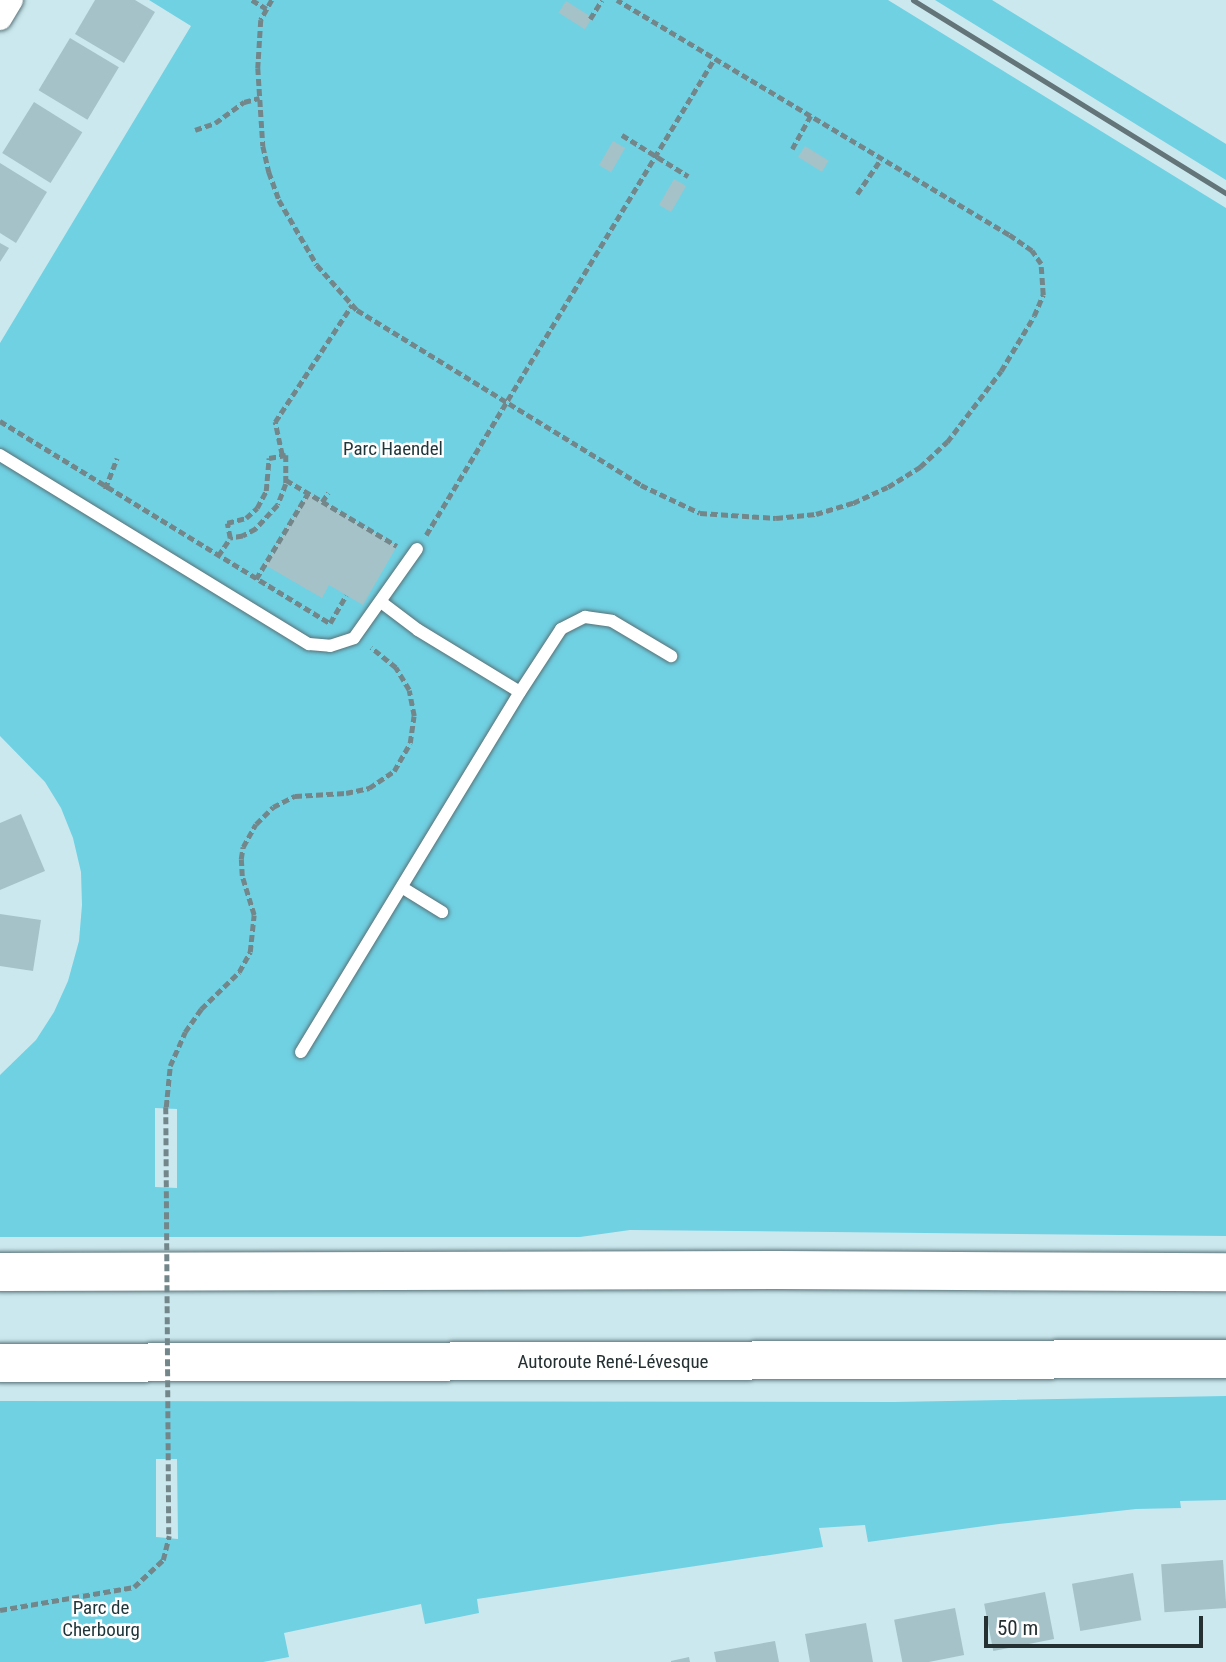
<!DOCTYPE html>
<html>
<head>
<meta charset="utf-8">
<style>
  body { margin:0 }
  #map { position:relative; width:1226px; height:1662px; overflow:hidden; background:#cbe8ee; font-family:"Roboto Condensed",sans-serif }
  div>[style] { position:absolute }
  [style*='--x'] { left:calc(var(--x)*1px); top:calc(var(--y)*1px); width:calc(var(--w)*1px); rotate:calc(var(--a)*1deg) }
  .green>* { inset:0; background:#70d1e3 }
  .building>* { inset:0; background:#a5c2c8; transform-origin:0 0 }
  .path>* { height:4.5px; margin-top:-2.25px; transform-origin:0; background:repeating-linear-gradient(90deg,#73878b 0 7px,transparent 0 10.5px) }
  .roads { filter:drop-shadow(0 0 2px #577177) drop-shadow(0 0 2px #577177) }
  .service>* { height:12px; margin:-6px; padding:0 6px; transform-origin:6px; border-radius:6px; background:#fff }
  .minor>* { height:24px; margin:-12px; padding:0 12px; transform-origin:12px; border-radius:12px; background:#fff }
  .motorway>* { height:38px; margin:-19px; padding:0 19px; transform-origin:19px; border-radius:19px; background:#fff }
  .rail>* { height:5px; margin:-2.5px; padding:0 2.5px; transform-origin:2.5px; border-radius:2.5px; background:#637579 }
  .path-bridge>* { height:4.5px; margin-top:-2.25px; transform-origin:0; background:repeating-linear-gradient(90deg,#73878b 0 7px,transparent 0 10.5px) }
  span { translate:-50% -50%; white-space:nowrap; text-align:center; line-height:1.15; -webkit-text-stroke:5px #fff; paint-order:stroke }
  .park-label { font-size:19px; color:#1e3539 }
  .street-label { font-size:19px; color:#253032 }
  .scale { position:absolute; left:984px; top:1616px; width:219px; height:32px; box-sizing:border-box; border:4px solid #253032; border-top:0; padding-left:9px; font-size:21px; line-height:24px; white-space:nowrap; color:#253032; -webkit-text-stroke:5px #fff; paint-order:stroke }
</style>
</head>
<body>
<div id="map">
  <div class="green">
    <div style="clip-path:polygon(evenodd,149px 0,888px 0,1226px 208px,1226px 1236px,630px 1230px,580px 1237px,0 1237px,0 1075px,36px 1040px,54px 1012px,68px 981px,79px 941px,82px 905px,81px 872px,73px 838px,61px 808px,45px 782px,0 736px,0 343px,191px 26px,149px 0,155px 1108px,177px 1109px,177px 1188px,155px 1187px,155px 1108px)"></div>
    <div style="clip-path:polygon(935px 0,992px 0,1226px 144px,1226px 180px)"></div>
    <div style="clip-path:polygon(evenodd,1226px 1396px,1226px 1500px,1180px 1501px,1181px 1508px,1136px 1509px,999px 1524px,868px 1542px,865px 1525px,819px 1528px,823px 1547px,477px 1599px,479px 1613px,425px 1624px,421px 1604px,284px 1633px,289px 1657px,263px 1662px,0 1662px,0 1401px,894px 1402px,1226px 1396px,156px 1459px,177px 1459px,178px 1539px,156px 1537px,156px 1459px)"></div>
  </div>
  <div class="building">
    <div style="clip-path:polygon(95px 0,135px 0,155px 12px,124px 63px,75px 34px)"></div>
    <div style="left:566px;top:1px;width:31px;height:14px;rotate:32deg"></div>
    <div style="left:70px;top:38px;width:57px;height:61px;rotate:31deg"></div>
    <div style="left:34px;top:102px;width:57px;height:60px;rotate:32deg"></div>
    <div style="left:613px;top:141px;width:14px;height:28px;rotate:30deg"></div>
    <div style="left:805px;top:146px;width:28px;height:13px;rotate:32deg"></div>
    <div style="clip-path:polygon(0 163px,47px 192px,16px 243px,0 233px)"></div>
    <div style="left:674px;top:179px;width:14px;height:30px;rotate:30deg"></div>
    <div style="clip-path:polygon(0 243px,9px 248px,0 262px)"></div>
    <div style="clip-path:polygon(308px 493px,397px 546px,363px 605px,329px 585px,322px 598px,265px 565px)"></div>
    <div style="clip-path:polygon(21px 814px,45px 871px,0 890px,0 823px)"></div>
    <div style="clip-path:polygon(0 914px,41px 920px,33px 971px,0 966px)"></div>
    <div style="left:1223px;top:1560px;width:48px;height:62px;rotate:86deg"></div>
    <div style="left:1133px;top:1573px;width:48px;height:62px;rotate:80deg"></div>
    <div style="left:1045px;top:1592px;width:48px;height:62px;rotate:79deg"></div>
    <div style="left:955px;top:1608px;width:48px;height:62px;rotate:79deg"></div>
    <div style="clip-path:polygon(866px 1623px,873px 1662px,810px 1662px,805px 1634px)"></div>
    <div style="clip-path:polygon(775px 1641px,779px 1662px,716px 1662px,714px 1652px)"></div>
    <div style="clip-path:polygon(689px 1657px,690px 1662px,671px 1662px,671px 1661px)"></div>
  </div>
  <div class="path">
    <div style="--x:252;--y:0;--w:17;--a:31"></div>
    <div style="--x:272;--y:0;--w:23;--a:119"></div>
    <div style="--x:261;--y:20;--w:48;--a:93.6"></div>
    <div style="--x:258;--y:68;--w:78;--a:86.3"></div>
    <div style="--x:263;--y:146;--w:27;--a:77"></div>
    <div style="--x:269;--y:172;--w:30;--a:70"></div>
    <div style="--x:279;--y:200;--w:75;--a:59.7"></div>
    <div style="--x:317;--y:265;--w:60;--a:48.4"></div>
    <div style="--x:357;--y:310;--w:334;--a:31.6"></div>
    <div style="--x:641;--y:485;--w:65;--a:25.4"></div>
    <div style="--x:700;--y:513;--w:76;--a:3.8"></div>
    <div style="--x:776;--y:518;--w:40;--a:-5.7"></div>
    <div style="--x:816;--y:514;--w:39;--a:-17"></div>
    <div style="--x:853;--y:503;--w:38;--a:-25"></div>
    <div style="--x:888;--y:487;--w:38;--a:-32"></div>
    <div style="--x:920;--y:467;--w:37;--a:-43"></div>
    <div style="--x:947;--y:442;--w:89;--a:-52.7"></div>
    <div style="--x:1001;--y:371;--w:64;--a:-59"></div>
    <div style="--x:1034;--y:316;--w:23;--a:-67"></div>
    <div style="--x:1043;--y:295;--w:31;--a:-94"></div>
    <div style="--x:1041;--y:264;--w:16;--a:-125"></div>
    <div style="--x:1032;--y:251;--w:28;--a:-145"></div>
    <div style="--x:1009;--y:235;--w:457;--a:-149.1"></div>
    <div style="--x:590;--y:19;--w:22;--a:-58"></div>
    <div style="--x:195;--y:130;--w:21;--a:-19"></div>
    <div style="--x:215;--y:123;--w:36;--a:-36"></div>
    <div style="--x:244;--y:102;--w:16;--a:-15"></div>
    <div style="--x:622;--y:135;--w:78;--a:31.8"></div>
    <div style="--x:792;--y:149;--w:38;--a:-61"></div>
    <div style="--x:857;--y:194;--w:42;--a:-55.6"></div>
    <div style="--x:0;--y:421;--w:388;--a:31.5"></div>
    <div style="--x:282;--y:455;--w:34;--a:-102"></div>
    <div style="--x:275;--y:422;--w:140;--a:-56.7"></div>
    <div style="--x:286;--y:480;--w:129;--a:30.7"></div>
    <div style="--x:105;--y:489;--w:33;--a:-69"></div>
    <div style="--x:322;--y:502;--w:11;--a:-56"></div>
    <div style="--x:426;--y:535;--w:556;--a:-58.82"></div>
    <div style="--x:218;--y:556;--w:22;--a:-56"></div>
    <div style="--x:230;--y:538;--w:15;--a:-101"></div>
    <div style="--x:227;--y:523;--w:20;--a:-15"></div>
    <div style="--x:246;--y:518;--w:15;--a:-42"></div>
    <div style="--x:257;--y:508;--w:19;--a:-62"></div>
    <div style="--x:266;--y:491;--w:33;--a:-85"></div>
    <div style="--x:269;--y:458;--w:17;--a:-10"></div>
    <div style="--x:286;--y:455;--w:29;--a:90"></div>
    <div style="--x:286;--y:484;--w:22;--a:111"></div>
    <div style="--x:278;--y:505;--w:33;--a:133"></div>
    <div style="--x:256;--y:529;--w:15;--a:152"></div>
    <div style="--x:243;--y:536;--w:13;--a:171"></div>
    <div style="--x:256;--y:579;--w:100;--a:-58.8"></div>
    <div style="--x:330;--y:623;--w:32;--a:-60"></div>
    <div style="--x:166;--y:1107;--w:41;--a:-84.4"></div>
    <div style="--x:170;--y:1066;--w:37;--a:-66"></div>
    <div style="--x:185;--y:1032;--w:28;--a:-55"></div>
    <div style="--x:201;--y:1009;--w:53;--a:-44.2"></div>
    <div style="--x:239;--y:972;--w:23;--a:-61"></div>
    <div style="--x:250;--y:952;--w:37;--a:-84"></div>
    <div style="--x:254;--y:915;--w:41;--a:-107.1"></div>
    <div style="--x:242;--y:876;--w:17;--a:-93"></div>
    <div style="--x:241;--y:859;--w:12;--a:-81"></div>
    <div style="--x:243;--y:847;--w:26;--a:-61"></div>
    <div style="--x:256;--y:824;--w:24;--a:-45"></div>
    <div style="--x:273;--y:807;--w:25;--a:-27"></div>
    <div style="--x:295;--y:796;--w:51;--a:-3.4"></div>
    <div style="--x:346;--y:793;--w:24;--a:-12"></div>
    <div style="--x:369;--y:788;--w:30;--a:-34"></div>
    <div style="--x:394;--y:771;--w:32;--a:-60"></div>
    <div style="--x:410;--y:743;--w:27;--a:-82"></div>
    <div style="--x:414;--y:716;--w:26;--a:-101"></div>
    <div style="--x:409;--y:690;--w:26;--a:-121"></div>
    <div style="--x:396;--y:668;--w:32;--a:-141"></div>
    <div style="--x:0;--y:1610;--w:136;--a:-9.7"></div>
    <div style="--x:134;--y:1587;--w:40;--a:-43"></div>
    <div style="--x:163;--y:1560;--w:25;--a:-76"></div>
  </div>
  <div class="roads">
    <div class="service">
      <div style="--x:0;--y:455;--w:362;--a:31.5"></div>
      <div style="--x:309;--y:644;--w:21;--a:5"></div>
      <div style="--x:330;--y:646;--w:25;--a:-18"></div>
      <div style="--x:354;--y:638;--w:109;--a:-54.7"></div>
      <div style="--x:381;--y:602;--w:46;--a:37.1"></div>
      <div style="--x:418;--y:630;--w:119;--a:31.3"></div>
      <div style="--x:520;--y:692;--w:75;--a:-56.9"></div>
      <div style="--x:561;--y:629;--w:27;--a:-27"></div>
      <div style="--x:585;--y:617;--w:27;--a:8"></div>
      <div style="--x:612;--y:621;--w:69;--a:30.7"></div>
      <div style="--x:403;--y:888;--w:46;--a:31.6"></div>
      <div style="--x:301;--y:1052;--w:421;--a:-58.7"></div>
    </div>
    <div class="minor">
      <div style="--x:0;--y:18;--w:21;--a:-59"></div>
    </div>
    <div class="motorway">
      <div style="--x:0;--y:1272;--w:776;--a:-0.15"></div>
      <div style="--x:776;--y:1270;--w:450;--a:0.3"></div>
      <div style="--x:0;--y:1363;--w:1226;--a:-0.19"></div>
    </div>
  </div>
  <div class="rail">
    <div style="--x:913;--y:0;--w:368;--a:31.7"></div>
  </div>
  <div class="path-bridge">
    <div style="--x:166;--y:1107;--w:429;--a:89.6"></div>
  </div>
  <div class="park-label">
    <span style="left:393px;top:449px">Parc Haendel</span>
    <span style="left:101px;top:1619px">Parc de<br>Cherbourg</span>
  </div>
  <div class="street-label">
    <span style="left:613px;top:1362px">Autoroute René-Lévesque</span>
  </div>
  <div class="scale">50 m</div>
</div>
</body>
</html>
